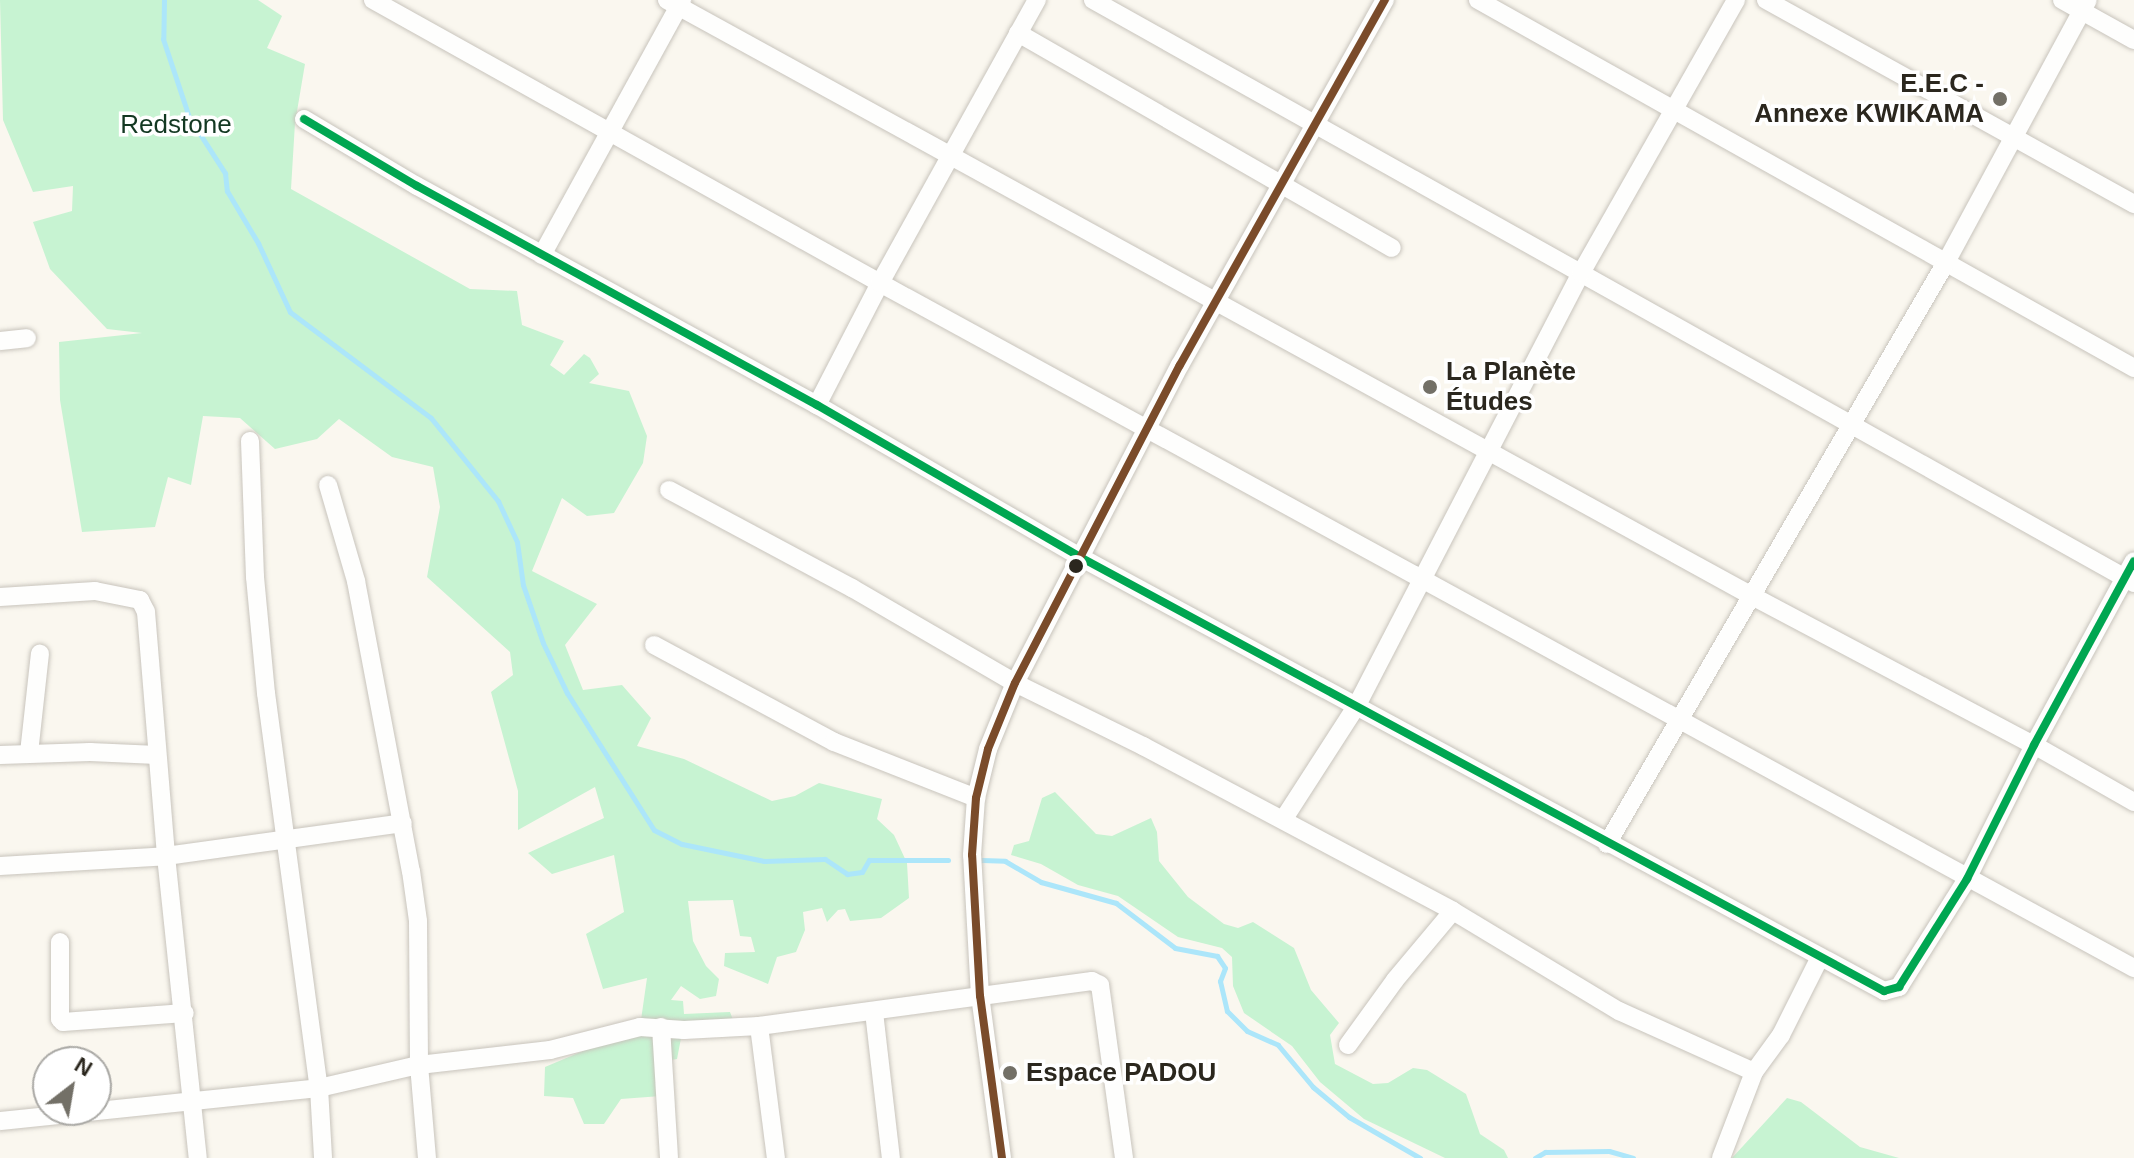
<!DOCTYPE html>
<html>
<head>
<meta charset="utf-8">
<style>
  body { margin:0 }
  #map { position:relative; width:2134px; height:1158px; overflow:hidden; background:#faf7ef; font-family:Arial,sans-serif }
  div>[style] { position:absolute }
  [style*='--x'] { left:calc(var(--x)*1px); top:calc(var(--y)*1px); width:calc(var(--w)*1px); rotate:calc(var(--a)*1deg) }
  .green>* { inset:0; background:#c7f3d2 }
  .stream>* { height:5px; margin:-2.5px; padding:0 2.5px; transform-origin:2.5px; border-radius:2.5px; background:#ace6fa }
  .roads { filter:drop-shadow(0 0 2px #c8c4bc) drop-shadow(0 0 2px #c8c4bc) }
  .street>* { height:18px; margin:-9px; padding:0 9px; transform-origin:9px; border-radius:9px; background:#fefefd }
  .bus-1>* { height:8px; margin:-4px; padding:0 4px; transform-origin:4px; border-radius:4px; background:#00a651 }
  .bus-2>* { height:8px; margin:-4px; padding:0 4px; transform-origin:4px; border-radius:4px; background:#7a4b2a }
  .dots>* { width:22px; height:22px; translate:-50% -50%; box-sizing:border-box; border:4px solid #fff; border-radius:50% }
  span { translate:-50% -50%; white-space:nowrap; text-align:center; line-height:1.15; -webkit-text-stroke:7px #fff; paint-order:stroke }
  .poi-label { font-size:26px; color:#2b271e; font-weight:700 }
  .right { translate:-100% -50%; text-align:right }
  .left { translate:0 -50%; text-align:left }
  .park-label { font-size:26px; color:#133822 }
  .north { position:absolute; left:32px; top:1046px; width:80px; height:80px; box-sizing:border-box; background:#fff; border:2px solid #aaa9a5; border-radius:50%; rotate:31deg; font-size:22px; font-weight:700; line-height:32px; text-align:center; color:#2b271e }
  .north::after { content:''; display:block; margin:auto; width:28px; height:36px; background:#737067; clip-path:polygon(50% 0,100% 100%,50% 72%,0 100%) }
</style>
</head>
<body>
<div id="map">
  <div class="green">
    <div style="clip-path:polygon(0 0,258px 0,282px 16px,267px 48px,305px 64px,295px 123px,291px 189px,470px 289px,517px 291px,522px 325px,564px 341px,550px 365px,564px 375px,584px 354px,590px 358px,599px 374px,589px 383px,629px 391px,647px 436px,643px 463px,614px 513px,587px 516px,562px 498px,532px 571px,597px 604px,565px 645px,583px 690px,622px 685px,651px 718px,637px 746px,684px 759px,772px 801px,795px 796px,819px 783px,882px 799px,877px 819px,894px 835px,907px 863px,909px 898px,881px 918px,850px 921px,845px 909px,838px 910px,827px 922px,822px 908px,803px 912px,805px 930px,796px 952px,777px 957px,768px 984px,724px 966px,725px 953px,755px 952px,751px 937px,740px 936px,733px 900px,688px 901px,693px 941px,706px 966px,719px 979px,716px 996px,700px 999px,681px 986px,671px 1000px,683px 1001px,684px 1014px,730px 1012px,735px 1025px,683px 1028px,677px 1059px,665px 1061px,661px 1096px,621px 1099px,604px 1124px,584px 1124px,573px 1098px,544px 1096px,545px 1067px,640px 1027px,647px 978px,603px 989px,586px 934px,624px 912px,614px 855px,552px 874px,528px 853px,604px 818px,595px 787px,518px 830px,518px 791px,491px 692px,513px 675px,510px 652px,427px 577px,440px 507px,433px 467px,392px 457px,339px 419px,317px 439px,275px 449px,240px 418px,203px 416px,191px 485px,168px 477px,155px 527px,82px 532px,60px 400px,59px 342px,142px 333px,107px 329px,50px 269px,33px 222px,72px 211px,73px 186px,33px 192px,3px 120px)"></div>
    <div style="clip-path:polygon(1055px 792px,1096px 834px,1112px 836px,1151px 818px,1157px 832px,1159px 861px,1188px 897px,1224px 924px,1238px 928px,1253px 922px,1294px 948px,1311px 990px,1339px 1023px,1330px 1035px,1335px 1064px,1373px 1084px,1388px 1083px,1413px 1068px,1427px 1070px,1466px 1094px,1480px 1134px,1504px 1150px,1508px 1158px,1445px 1158px,1364px 1119px,1320px 1082px,1292px 1046px,1244px 1013px,1233px 986px,1232px 957px,1222px 948px,1178px 937px,1118px 896px,1078px 885px,1041px 864px,1011px 855px,1014px 845px,1029px 841px,1042px 798px)"></div>
    <div style="clip-path:polygon(1787px 1098px,1801px 1102px,1860px 1147px,1899px 1158px,1732px 1158px)"></div>
  </div>
  <div class="stream">
    <div style="--x:164;--y:0;--w:39;--a:91"></div>
    <div style="--x:163;--y:39;--w:82;--a:71.6"></div>
    <div style="--x:189;--y:117;--w:67;--a:57.3"></div>
    <div style="--x:225;--y:173;--w:18;--a:84"></div>
    <div style="--x:227;--y:191;--w:61;--a:59.2"></div>
    <div style="--x:258;--y:243;--w:76;--a:65.1"></div>
    <div style="--x:290;--y:312;--w:176;--a:36.9"></div>
    <div style="--x:431;--y:418;--w:107;--a:51.1"></div>
    <div style="--x:498;--y:501;--w:45;--a:65.1"></div>
    <div style="--x:517;--y:542;--w:43;--a:82.1"></div>
    <div style="--x:523;--y:585;--w:61;--a:71"></div>
    <div style="--x:543;--y:643;--w:55;--a:64.4"></div>
    <div style="--x:567;--y:693;--w:162;--a:57.6"></div>
    <div style="--x:654;--y:830;--w:31;--a:27"></div>
    <div style="--x:682;--y:844;--w:84;--a:11.7"></div>
    <div style="--x:764;--y:861;--w:61;--a:-1.9"></div>
    <div style="--x:825;--y:859;--w:27;--a:34"></div>
    <div style="--x:847;--y:874;--w:15;--a:-8"></div>
    <div style="--x:862;--y:872;--w:14;--a:-60"></div>
    <div style="--x:869;--y:860;--w:79;--a:0"></div>
    <div style="--x:982;--y:860;--w:23;--a:2"></div>
    <div style="--x:1005;--y:861;--w:42;--a:30.3"></div>
    <div style="--x:1041;--y:882;--w:78;--a:15.6"></div>
    <div style="--x:1116;--y:903;--w:74;--a:37.3"></div>
    <div style="--x:1175;--y:948;--w:43;--a:10.8"></div>
    <div style="--x:1217;--y:956;--w:14;--a:56"></div>
    <div style="--x:1225;--y:968;--w:14;--a:111"></div>
    <div style="--x:1220;--y:981;--w:31;--a:77"></div>
    <div style="--x:1227;--y:1011;--w:28;--a:45"></div>
    <div style="--x:1247;--y:1031;--w:34;--a:24"></div>
    <div style="--x:1278;--y:1045;--w:55;--a:50.2"></div>
    <div style="--x:1313;--y:1087;--w:47;--a:39.8"></div>
    <div style="--x:1349;--y:1117;--w:82;--a:30"></div>
    <div style="--x:1535;--y:1158;--w:12;--a:-31"></div>
    <div style="--x:1545;--y:1152;--w:64;--a:-0.9"></div>
    <div style="--x:1609;--y:1151;--w:25;--a:16"></div>
  </div>
  <div class="roads">
    <div class="street">
      <div style="--x:373;--y:0;--w:581;--a:29.17"></div>
      <div style="--x:880;--y:283;--w:1429;--a:28.65"></div>
      <div style="--x:667;--y:0;--w:1240;--a:28.78"></div>
      <div style="--x:1754;--y:597;--w:317;--a:27.9"></div>
      <div style="--x:2034;--y:745;--w:115;--a:29.7"></div>
      <div style="--x:1093;--y:0;--w:1193;--a:29.25"></div>
      <div style="--x:1478;--y:0;--w:752;--a:29.29"></div>
      <div style="--x:1766;--y:0;--w:421;--a:29"></div>
      <div style="--x:2062;--y:0;--w:82;--a:29.1"></div>
      <div style="--x:1018;--y:33;--w:431;--a:29.9"></div>
      <div style="--x:304;--y:119;--w:131;--a:30.7"></div>
      <div style="--x:417;--y:186;--w:456;--a:28.7"></div>
      <div style="--x:817;--y:405;--w:304;--a:30"></div>
      <div style="--x:1080;--y:557;--w:914;--a:28.36"></div>
      <div style="--x:1884;--y:991;--w:16;--a:-15"></div>
      <div style="--x:1899;--y:987;--w:128;--a:-57.8"></div>
      <div style="--x:1967;--y:879;--w:150;--a:-63.4"></div>
      <div style="--x:2034;--y:745;--w:209;--a:-61.5"></div>
      <div style="--x:542;--y:255;--w:291;--a:-61.2"></div>
      <div style="--x:0;--y:341;--w:27;--a:-6"></div>
      <div style="--x:817;--y:405;--w:137;--a:-62.7"></div>
      <div style="--x:880;--y:283;--w:324;--a:-61"></div>
      <div style="--x:250;--y:441;--w:136;--a:87.9"></div>
      <div style="--x:255;--y:577;--w:117;--a:84.6"></div>
      <div style="--x:266;--y:693;--w:399;--a:82.4"></div>
      <div style="--x:319;--y:1088;--w:70;--a:86.7"></div>
      <div style="--x:328;--y:485;--w:100;--a:73.7"></div>
      <div style="--x:356;--y:581;--w:295;--a:79.3"></div>
      <div style="--x:411;--y:871;--w:50;--a:82"></div>
      <div style="--x:418;--y:921;--w:144;--a:89.6"></div>
      <div style="--x:419;--y:1065;--w:93;--a:85.1"></div>
      <div style="--x:669;--y:490;--w:208;--a:28.2"></div>
      <div style="--x:852;--y:588;--w:189;--a:30.2"></div>
      <div style="--x:1015;--y:683;--w:143;--a:26.2"></div>
      <div style="--x:1143;--y:746;--w:351;--a:28"></div>
      <div style="--x:1453;--y:911;--w:194;--a:31.1"></div>
      <div style="--x:1619;--y:1011;--w:148;--a:24.3"></div>
      <div style="--x:0;--y:597;--w:95;--a:-3.6"></div>
      <div style="--x:95;--y:591;--w:46;--a:11.3"></div>
      <div style="--x:140;--y:600;--w:13;--a:63"></div>
      <div style="--x:146;--y:612;--w:245;--a:85.3"></div>
      <div style="--x:166;--y:856;--w:304;--a:84"></div>
      <div style="--x:654;--y:645;--w:204;--a:28.3"></div>
      <div style="--x:834;--y:742;--w:153;--a:21.5"></div>
      <div style="--x:29;--y:753;--w:100;--a:-83.7"></div>
      <div style="--x:0;--y:755;--w:90;--a:-1.9"></div>
      <div style="--x:90;--y:752;--w:67;--a:2.6"></div>
      <div style="--x:1283;--y:820;--w:137;--a:-57.2"></div>
      <div style="--x:1357;--y:705;--w:487;--a:-62.6"></div>
      <div style="--x:1581;--y:273;--w:314;--a:-60.4"></div>
      <div style="--x:1607;--y:844;--w:671;--a:-59.77"></div>
      <div style="--x:1945;--y:264;--w:300;--a:-61.6"></div>
      <div style="--x:0;--y:866;--w:166;--a:-3.4"></div>
      <div style="--x:166;--y:856;--w:239;--a:-7.9"></div>
      <div style="--x:60;--y:942;--w:77;--a:90"></div>
      <div style="--x:60;--y:1019;--w:4;--a:45"></div>
      <div style="--x:63;--y:1022;--w:122;--a:-4.2"></div>
      <div style="--x:874;--y:1012;--w:147;--a:83.4"></div>
      <div style="--x:759;--y:1026;--w:133;--a:82.7"></div>
      <div style="--x:661;--y:1027;--w:131;--a:86.5"></div>
      <div style="--x:1348;--y:1045;--w:80;--a:-54.1"></div>
      <div style="--x:1395;--y:980;--w:90;--a:-50"></div>
      <div style="--x:0;--y:1121;--w:321;--a:-5.9"></div>
      <div style="--x:319;--y:1088;--w:103;--a:-13"></div>
      <div style="--x:419;--y:1065;--w:132;--a:-6.5"></div>
      <div style="--x:550;--y:1050;--w:93;--a:-14.3"></div>
      <div style="--x:640;--y:1027;--w:44;--a:3.9"></div>
      <div style="--x:684;--y:1030;--w:75;--a:-3.1"></div>
      <div style="--x:759;--y:1026;--w:336;--a:-7.7"></div>
      <div style="--x:1092;--y:981;--w:9;--a:27"></div>
      <div style="--x:1100;--y:985;--w:175;--a:82.1"></div>
      <div style="--x:1002;--y:1158;--w:163;--a:-97.7"></div>
      <div style="--x:980;--y:996;--w:141;--a:-93.2"></div>
      <div style="--x:972;--y:855;--w:57;--a:-86"></div>
      <div style="--x:976;--y:798;--w:50;--a:-76.2"></div>
      <div style="--x:988;--y:749;--w:71;--a:-67.8"></div>
      <div style="--x:1015;--y:683;--w:358;--a:-62.6"></div>
      <div style="--x:1180;--y:365;--w:419;--a:-60.7"></div>
      <div style="--x:1721;--y:1158;--w:92;--a:-69"></div>
      <div style="--x:1754;--y:1072;--w:46;--a:-53.9"></div>
      <div style="--x:1781;--y:1035;--w:85;--a:-63.4"></div>
    </div>
  </div>
  <div class="bus-1">
    <div style="--x:304;--y:119;--w:131;--a:30.7"></div>
    <div style="--x:417;--y:186;--w:456;--a:28.7"></div>
    <div style="--x:817;--y:405;--w:304;--a:30"></div>
    <div style="--x:1080;--y:557;--w:914;--a:28.36"></div>
    <div style="--x:1884;--y:991;--w:16;--a:-15"></div>
    <div style="--x:1899;--y:987;--w:128;--a:-57.8"></div>
    <div style="--x:1967;--y:879;--w:150;--a:-63.4"></div>
    <div style="--x:2034;--y:745;--w:209;--a:-61.5"></div>
  </div>
  <div class="bus-2">
    <div style="--x:1002;--y:1158;--w:163;--a:-97.7"></div>
    <div style="--x:980;--y:996;--w:141;--a:-93.2"></div>
    <div style="--x:972;--y:855;--w:57;--a:-86"></div>
    <div style="--x:976;--y:798;--w:50;--a:-76.2"></div>
    <div style="--x:988;--y:749;--w:71;--a:-67.8"></div>
    <div style="--x:1015;--y:683;--w:358;--a:-62.6"></div>
    <div style="--x:1180;--y:365;--w:419;--a:-60.7"></div>
  </div>
  <div class="dots">
    <div style="left:2000px;top:99px;background:#737067"></div>
    <div style="left:1430px;top:387px;background:#737067"></div>
    <div style="left:1076px;top:566px;background:#2b271e"></div>
    <div style="left:1010px;top:1073px;background:#737067"></div>
  </div>
  <div class="poi-label">
    <span class="right" style="left:1984px;top:99px">E.E.C -<br>Annexe KWIKAMA</span>
    <span class="left" style="left:1446px;top:387px">La Planète<br>Études</span>
    <span class="left" style="left:1026px;top:1073px">Espace PADOU</span>
  </div>
  <div class="park-label">
    <span style="left:176px;top:125px">Redstone</span>
  </div>
  <div class="north">N</div>
</div>
</body>
</html>
